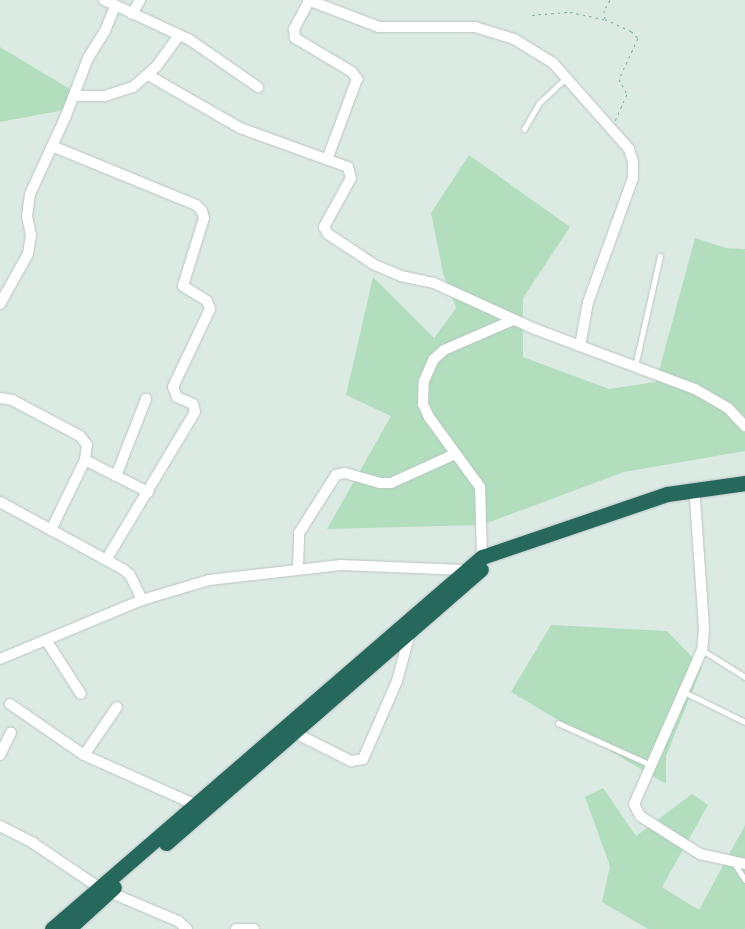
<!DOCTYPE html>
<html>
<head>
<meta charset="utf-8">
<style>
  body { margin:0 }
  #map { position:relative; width:745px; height:929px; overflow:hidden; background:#dceae4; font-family:Jost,sans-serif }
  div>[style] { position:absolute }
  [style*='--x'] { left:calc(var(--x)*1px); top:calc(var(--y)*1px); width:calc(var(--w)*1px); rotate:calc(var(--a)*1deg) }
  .green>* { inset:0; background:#b2debe }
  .path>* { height:1px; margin-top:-0.5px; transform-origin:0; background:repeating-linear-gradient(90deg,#79b1a0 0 2.5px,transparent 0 6.5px) }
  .roads { filter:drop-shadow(0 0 1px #bbc4c2) drop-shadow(0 0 1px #bbc4c2) }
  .lane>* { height:5px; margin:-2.5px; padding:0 2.5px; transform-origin:2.5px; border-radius:2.5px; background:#fff }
  .street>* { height:10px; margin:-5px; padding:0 5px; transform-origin:5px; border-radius:5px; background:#fff }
  .highway>* { height:15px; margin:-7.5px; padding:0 7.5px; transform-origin:7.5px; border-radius:7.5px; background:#26695c }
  span { translate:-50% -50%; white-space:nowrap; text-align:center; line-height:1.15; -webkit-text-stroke:4px #edf7f2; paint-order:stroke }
</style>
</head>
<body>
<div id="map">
  <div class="green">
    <div style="clip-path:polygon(0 47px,75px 92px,64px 110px,0 122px)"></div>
    <div style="clip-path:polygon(469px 155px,570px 227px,523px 298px,523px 357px,609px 389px,656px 382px,695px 238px,726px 248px,745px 249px,745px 451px,624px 472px,482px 525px,327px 529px,391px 416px,346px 395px,373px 277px,434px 338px,456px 308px,443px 273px,431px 213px)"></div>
    <div style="clip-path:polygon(551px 625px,667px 631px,702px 667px,666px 756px,666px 784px,511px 692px)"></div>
    <div style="clip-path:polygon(603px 788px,636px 836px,692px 794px,708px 805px,662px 887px,699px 910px,745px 825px,745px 929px,648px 929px,602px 902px,610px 866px,585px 797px)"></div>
  </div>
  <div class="path">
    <div style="--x:610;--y:0;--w:12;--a:121"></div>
    <div style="--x:604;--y:10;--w:9;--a:84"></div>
    <div style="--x:605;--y:19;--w:29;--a:25"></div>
    <div style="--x:631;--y:31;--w:10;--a:45"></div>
    <div style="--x:638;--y:38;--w:45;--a:114.9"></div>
    <div style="--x:619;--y:79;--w:17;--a:62"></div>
    <div style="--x:627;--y:94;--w:30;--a:114"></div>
    <div style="--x:532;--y:15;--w:38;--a:-5"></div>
    <div style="--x:570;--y:12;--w:35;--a:12"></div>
  </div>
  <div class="roads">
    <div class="lane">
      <div style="--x:524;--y:129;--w:30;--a:-60"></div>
      <div style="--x:539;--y:103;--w:38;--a:-43"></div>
      <div style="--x:635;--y:366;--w:113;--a:-77.2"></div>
      <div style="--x:702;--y:650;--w:51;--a:32.1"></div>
      <div style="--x:684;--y:692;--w:68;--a:26.2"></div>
      <div style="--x:558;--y:723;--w:102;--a:24.3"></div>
      <div style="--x:734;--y:863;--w:20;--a:57"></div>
    </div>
    <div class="street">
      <div style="--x:104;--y:0;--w:95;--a:24.9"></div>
      <div style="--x:190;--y:40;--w:83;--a:34.7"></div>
      <div style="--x:308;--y:0;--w:76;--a:20.8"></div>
      <div style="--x:379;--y:27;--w:96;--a:0"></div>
      <div style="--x:475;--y:27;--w:41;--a:17.1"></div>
      <div style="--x:514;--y:39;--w:46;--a:31.6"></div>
      <div style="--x:553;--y:63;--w:115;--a:48.5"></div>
      <div style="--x:629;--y:149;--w:14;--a:73"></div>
      <div style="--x:633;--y:162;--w:16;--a:90"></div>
      <div style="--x:633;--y:178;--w:132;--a:109.9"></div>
      <div style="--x:588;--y:302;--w:45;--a:100.3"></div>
      <div style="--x:309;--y:1;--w:32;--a:118"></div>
      <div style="--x:294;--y:29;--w:9;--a:84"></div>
      <div style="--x:295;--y:38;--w:66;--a:30.8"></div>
      <div style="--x:352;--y:72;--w:9;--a:54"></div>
      <div style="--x:357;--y:79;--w:83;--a:110.4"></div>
      <div style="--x:132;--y:14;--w:16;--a:-60"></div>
      <div style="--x:148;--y:75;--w:106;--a:29.9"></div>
      <div style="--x:240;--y:128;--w:115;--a:19.9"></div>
      <div style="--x:348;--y:167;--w:11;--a:75"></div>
      <div style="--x:351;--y:178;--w:56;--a:118.9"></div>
      <div style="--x:324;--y:227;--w:8;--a:60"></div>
      <div style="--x:328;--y:234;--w:56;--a:33.4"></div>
      <div style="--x:375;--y:265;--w:28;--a:23"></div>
      <div style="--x:401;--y:276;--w:34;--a:12"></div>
      <div style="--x:434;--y:283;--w:111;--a:24.5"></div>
      <div style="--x:535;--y:329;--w:171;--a:20.6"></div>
      <div style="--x:695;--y:389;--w:38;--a:30"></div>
      <div style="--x:728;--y:408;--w:25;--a:47"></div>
      <div style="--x:74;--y:96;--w:31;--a:0"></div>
      <div style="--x:105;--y:96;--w:29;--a:-18"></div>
      <div style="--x:133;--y:87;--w:30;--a:-41"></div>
      <div style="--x:156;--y:67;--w:39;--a:-54"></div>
      <div style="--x:52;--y:146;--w:156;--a:22.3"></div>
      <div style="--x:196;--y:205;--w:8;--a:45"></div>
      <div style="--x:202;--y:211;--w:7;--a:74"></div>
      <div style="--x:204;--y:218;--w:71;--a:107.2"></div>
      <div style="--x:183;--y:286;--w:28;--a:32"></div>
      <div style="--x:207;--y:301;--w:9;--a:69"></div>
      <div style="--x:210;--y:309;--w:86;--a:115.4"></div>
      <div style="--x:173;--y:387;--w:11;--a:68"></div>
      <div style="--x:177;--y:397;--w:17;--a:24"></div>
      <div style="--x:193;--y:404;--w:8;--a:76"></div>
      <div style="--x:195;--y:412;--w:173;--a:121"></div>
      <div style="--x:0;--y:304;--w:57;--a:-60.8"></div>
      <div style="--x:28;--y:254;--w:19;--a:-81"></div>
      <div style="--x:31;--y:235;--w:19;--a:-102"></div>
      <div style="--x:27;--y:216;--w:22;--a:-82"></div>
      <div style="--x:30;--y:194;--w:84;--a:-65.3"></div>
      <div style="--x:65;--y:118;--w:64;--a:-69"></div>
      <div style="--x:88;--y:58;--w:32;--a:-58"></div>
      <div style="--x:105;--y:31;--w:27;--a:-68"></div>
      <div style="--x:0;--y:398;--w:12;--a:9"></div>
      <div style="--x:12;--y:400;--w:77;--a:27.9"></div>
      <div style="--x:80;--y:436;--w:11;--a:52"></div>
      <div style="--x:87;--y:445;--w:15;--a:98"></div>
      <div style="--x:85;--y:460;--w:78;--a:115.9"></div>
      <div style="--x:85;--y:460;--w:71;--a:26.9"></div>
      <div style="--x:116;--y:476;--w:83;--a:-68.7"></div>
      <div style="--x:695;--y:499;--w:130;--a:86"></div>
      <div style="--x:704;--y:629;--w:21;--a:95"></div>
      <div style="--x:702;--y:650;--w:168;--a:113.8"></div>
      <div style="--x:634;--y:804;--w:13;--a:63"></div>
      <div style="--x:640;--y:816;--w:71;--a:32.3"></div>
      <div style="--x:700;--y:854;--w:46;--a:12.5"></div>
      <div style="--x:0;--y:502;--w:140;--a:28.6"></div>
      <div style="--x:123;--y:569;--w:9;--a:41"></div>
      <div style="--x:130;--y:575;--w:28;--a:64"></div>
      <div style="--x:482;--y:557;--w:70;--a:-91.6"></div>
      <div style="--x:480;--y:487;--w:87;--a:-126.1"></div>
      <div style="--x:429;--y:417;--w:14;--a:-115"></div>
      <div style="--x:423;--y:404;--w:23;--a:-88"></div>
      <div style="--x:424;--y:381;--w:24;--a:-66"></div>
      <div style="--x:434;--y:359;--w:13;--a:-42"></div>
      <div style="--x:444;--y:350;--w:75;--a:-23.5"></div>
      <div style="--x:298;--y:567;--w:34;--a:-88"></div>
      <div style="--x:299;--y:533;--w:69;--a:-57.5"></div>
      <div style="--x:336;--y:475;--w:9;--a:-13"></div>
      <div style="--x:345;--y:473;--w:36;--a:16"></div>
      <div style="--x:380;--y:483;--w:11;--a:0"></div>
      <div style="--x:391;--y:483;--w:70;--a:-24.4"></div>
      <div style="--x:46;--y:640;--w:64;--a:57.1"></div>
      <div style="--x:0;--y:659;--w:154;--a:-22.6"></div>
      <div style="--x:142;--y:600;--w:70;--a:-16.6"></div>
      <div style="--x:209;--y:580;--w:133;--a:-6.5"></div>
      <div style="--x:341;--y:565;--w:124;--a:2.3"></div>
      <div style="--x:10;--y:704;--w:90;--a:34.6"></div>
      <div style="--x:84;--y:755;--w:120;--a:24"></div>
      <div style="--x:295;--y:733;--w:63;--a:26.6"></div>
      <div style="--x:351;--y:761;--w:12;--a:-9"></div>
      <div style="--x:363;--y:759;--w:85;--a:-66.4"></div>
      <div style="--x:397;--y:681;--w:50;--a:-74.8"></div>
      <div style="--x:0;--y:755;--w:25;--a:-64"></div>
      <div style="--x:84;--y:755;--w:58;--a:-55.5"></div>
      <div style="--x:0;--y:826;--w:37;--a:27"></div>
      <div style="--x:33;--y:843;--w:78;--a:34.1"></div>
      <div style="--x:109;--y:892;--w:75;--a:22.8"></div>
      <div style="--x:178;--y:921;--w:12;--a:42"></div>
      <div style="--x:236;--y:929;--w:18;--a:0"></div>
    </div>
    <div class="highway">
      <div style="--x:166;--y:843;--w:417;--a:-41"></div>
      <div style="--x:52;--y:929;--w:569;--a:-40.86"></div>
      <div style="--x:482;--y:557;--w:195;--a:-18.8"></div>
      <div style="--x:667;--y:494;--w:79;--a:-8"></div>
      <div style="--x:68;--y:929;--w:62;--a:-42.4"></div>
    </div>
  </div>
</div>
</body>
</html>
